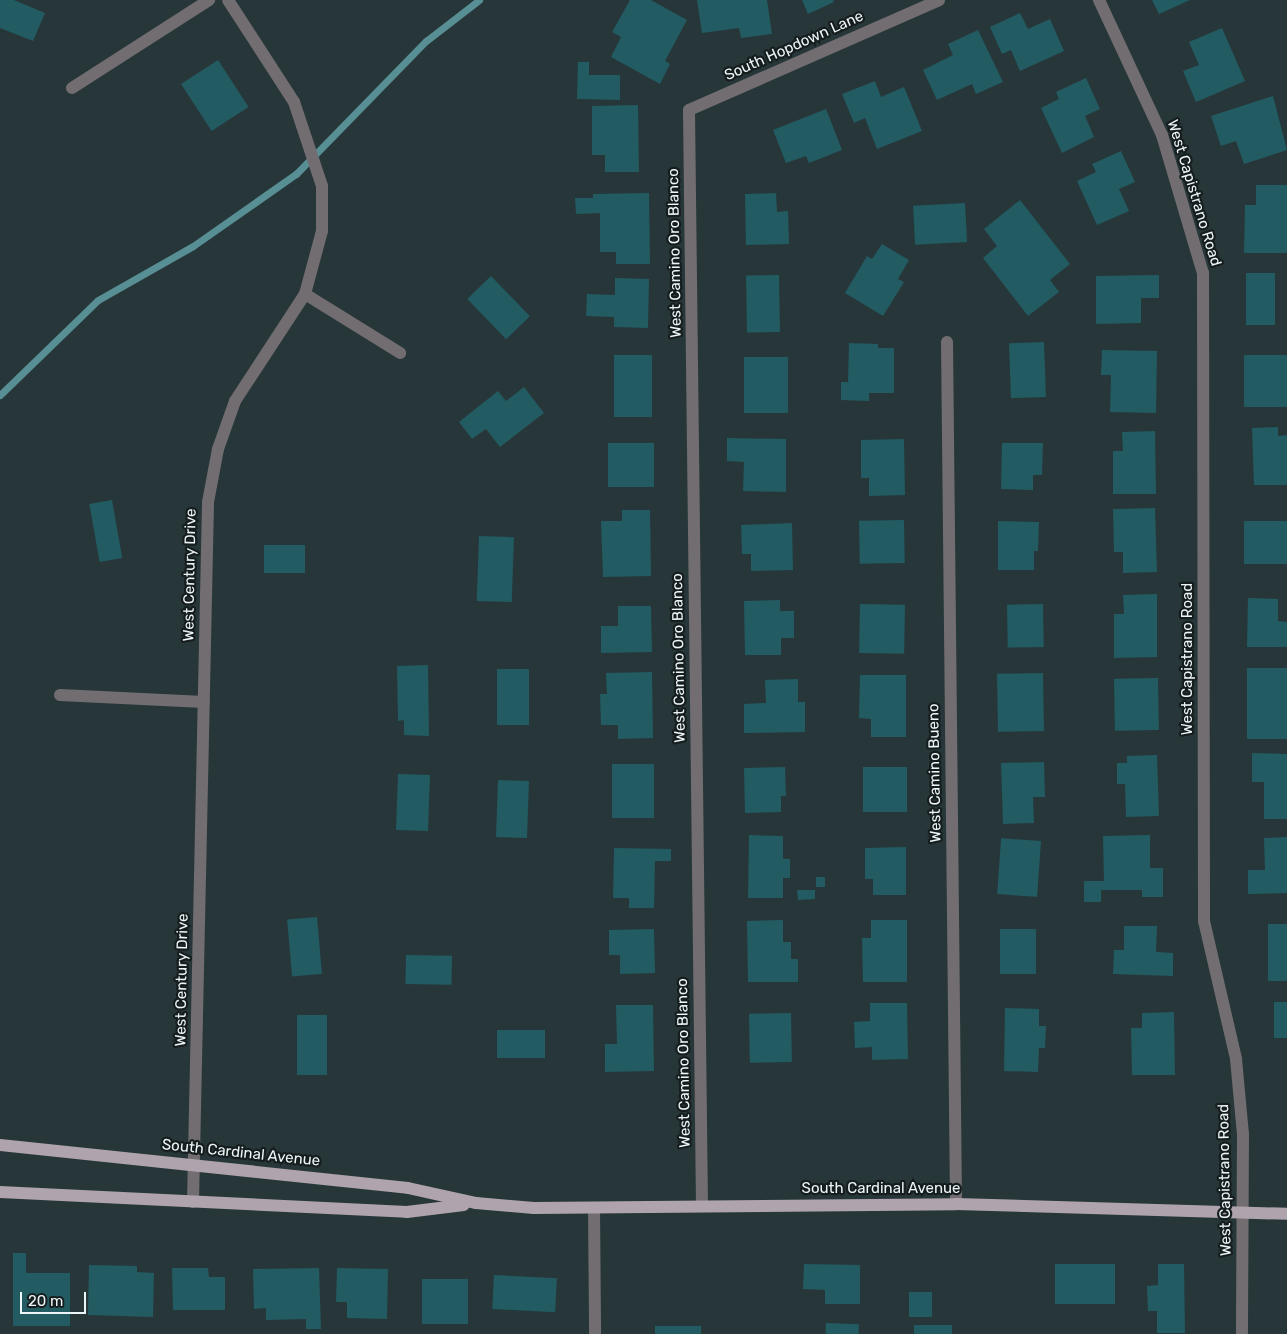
<!DOCTYPE html>
<html>
<head>
<meta charset="utf-8">
<style>
  body { margin:0 }
  #map { position:relative; width:1287px; height:1334px; overflow:hidden; background:#273739; font-family:Rubik,sans-serif }
  div>[style] { position:absolute }
  [style*='--x'] { left:calc(var(--x)*1px); top:calc(var(--y)*1px); width:calc(var(--w)*1px); rotate:calc(var(--a)*1deg) }
  .stream>* { height:7px; margin:-3.5px; padding:0 3.5px; transform-origin:3.5px; border-radius:3.5px; background:#578f95 }
  .building>* { inset:0; background:#225b62; transform-origin:0 0 }
  .minor>* { height:12px; margin:-6px; padding:0 6px; transform-origin:6px; border-radius:6px; background:#726d71 }
  .major>* { height:12px; margin:-6px; padding:0 6px; transform-origin:6px; border-radius:6px; background:#afa4ad }
  span { translate:-50% -50%; white-space:nowrap; text-align:center; line-height:1.15; -webkit-text-stroke:4.5px #161d1e; paint-order:stroke }
  .street-label { font-size:15px; color:#ecf5f7 }
  .scale { position:absolute; left:20px; top:1292px; width:66px; height:22px; box-sizing:border-box; border:2px solid #ecf5f7; border-top:0; padding-left:6px; font-size:15px; line-height:18px; white-space:nowrap; color:#ecf5f7; -webkit-text-stroke:4px #161d1e; paint-order:stroke }
</style>
</head>
<body>
<div id="map">
  <div class="stream">
    <div style="--x:0;--y:395;--w:136;--a:-44.1"></div>
    <div style="--x:98;--y:300;--w:109;--a:-29.6"></div>
    <div style="--x:193;--y:246;--w:126;--a:-35"></div>
    <div style="--x:296;--y:174;--w:186;--a:-45.7"></div>
    <div style="--x:426;--y:41;--w:67;--a:-37.7"></div>
  </div>
  <div class="building">
    <div style="clip-path:polygon(0 0,14px 0,45px 13px,33px 41px,0 28px)"></div>
    <div style="clip-path:polygon(630px 0,651px 0,687px 20px,665px 61px,670px 64px,660px 84px,611px 57px,621px 37px,612px 32px)"></div>
    <div style="clip-path:polygon(697px 0,767px 0,772px 34px,741px 38px,739px 28px,702px 33px)"></div>
    <div style="clip-path:polygon(802px 0,833px 0,834px 2px,808px 14px)"></div>
    <div style="clip-path:polygon(1152px 0,1190px 0,1159px 14px)"></div>
    <div style="clip-path:polygon(1020px 13px,1028px 29px,1050px 19px,1064px 51px,1020px 71px,1011px 50px,1002px 54px,990px 27px)"></div>
    <div style="clip-path:polygon(1222px 28px,1245px 81px,1196px 102px,1183px 71px,1199px 65px,1189px 42px)"></div>
    <div style="clip-path:polygon(978px 30px,1003px 82px,976px 94px,972px 84px,937px 100px,923px 70px,953px 55px,948px 44px)"></div>
    <div style="left:218px;top:60px;width:56px;height:44px;rotate:57deg"></div>
    <div style="clip-path:polygon(578px 62px,589px 62px,589px 75px,620px 75px,620px 100px,577px 99px)"></div>
    <div style="clip-path:polygon(1086px 78px,1100px 109px,1085px 116px,1094px 137px,1062px 153px,1041px 108px,1059px 99px,1056px 92px)"></div>
    <div style="clip-path:polygon(875px 81px,881px 97px,904px 87px,922px 131px,877px 149px,865px 118px,854px 123px,842px 94px)"></div>
    <div style="clip-path:polygon(1273px 96px,1287px 150px,1244px 164px,1236px 141px,1221px 146px,1211px 116px)"></div>
    <div style="clip-path:polygon(638px 105px,639px 172px,605px 172px,605px 155px,592px 155px,592px 106px)"></div>
    <div style="clip-path:polygon(826px 109px,842px 150px,809px 163px,806px 156px,786px 163px,773px 130px)"></div>
    <div style="clip-path:polygon(1121px 151px,1135px 182px,1119px 189px,1129px 211px,1097px 225px,1077px 181px,1096px 172px,1092px 164px)"></div>
    <div style="clip-path:polygon(1256px 185px,1287px 185px,1287px 253px,1244px 253px,1245px 205px,1256px 205px)"></div>
    <div style="clip-path:polygon(649px 193px,650px 264px,616px 264px,616px 252px,600px 252px,600px 213px,576px 214px,575px 198px,593px 198px,593px 194px)"></div>
    <div style="clip-path:polygon(776px 193px,777px 212px,788px 211px,789px 244px,746px 245px,745px 194px)"></div>
    <div style="clip-path:polygon(1020px 200px,1070px 264px,1050px 280px,1059px 292px,1028px 316px,983px 258px,997px 246px,984px 229px)"></div>
    <div style="left:965px;top:203px;width:39px;height:52px;rotate:87deg"></div>
    <div style="clip-path:polygon(882px 244px,909px 260px,898px 279px,904px 282px,883px 316px,845px 293px,867px 256px,872px 259px)"></div>
    <div style="left:1275px;top:273px;width:52px;height:29px;rotate:90deg"></div>
    <div style="left:779px;top:275px;width:57px;height:33px;rotate:89deg"></div>
    <div style="clip-path:polygon(1159px 275px,1159px 298px,1141px 298px,1141px 323px,1096px 324px,1096px 276px)"></div>
    <div style="left:491px;top:276px;width:56px;height:33px;rotate:46deg"></div>
    <div style="clip-path:polygon(615px 278px,649px 279px,648px 328px,614px 327px,614px 317px,586px 316px,587px 294px,615px 295px)"></div>
    <div style="left:1044px;top:342px;width:55px;height:35px;rotate:88deg"></div>
    <div style="clip-path:polygon(849px 343px,878px 344px,878px 348px,894px 348px,894px 393px,869px 393px,869px 401px,841px 400px,841px 382px,848px 382px)"></div>
    <div style="clip-path:polygon(1102px 350px,1157px 351px,1156px 413px,1110px 412px,1111px 375px,1101px 375px)"></div>
    <div style="left:614px;top:355px;width:38px;height:62px"></div>
    <div style="left:1244px;top:355px;width:43px;height:52px"></div>
    <div style="left:744px;top:357px;width:44px;height:56px"></div>
    <div style="clip-path:polygon(524px 387px,544px 413px,500px 447px,486px 429px,472px 439px,459px 422px,498px 391px,506px 401px)"></div>
    <div style="clip-path:polygon(1278px 427px,1278px 436px,1287px 435px,1287px 485px,1254px 485px,1252px 428px)"></div>
    <div style="clip-path:polygon(1155px 431px,1156px 494px,1113px 494px,1113px 451px,1123px 451px,1122px 432px)"></div>
    <div style="clip-path:polygon(727px 438px,786px 439px,786px 492px,743px 491px,744px 462px,727px 461px)"></div>
    <div style="clip-path:polygon(904px 439px,905px 495px,869px 496px,869px 478px,861px 478px,861px 440px)"></div>
    <div style="left:608px;top:443px;width:46px;height:44px"></div>
    <div style="clip-path:polygon(1002px 443px,1043px 443px,1042px 475px,1033px 475px,1033px 490px,1001px 489px)"></div>
    <div style="left:112px;top:500px;width:59px;height:23px;rotate:80deg"></div>
    <div style="clip-path:polygon(1155px 508px,1157px 572px,1123px 573px,1123px 552px,1114px 552px,1113px 509px)"></div>
    <div style="clip-path:polygon(622px 510px,650px 510px,651px 576px,603px 577px,601px 521px,622px 521px)"></div>
    <div style="left:904px;top:520px;width:43px;height:45px;rotate:89deg"></div>
    <div style="clip-path:polygon(998px 521px,1039px 522px,1038px 551px,1034px 551px,1034px 570px,998px 570px)"></div>
    <div style="left:1287px;top:521px;width:43px;height:43px;rotate:90deg"></div>
    <div style="clip-path:polygon(792px 523px,793px 570px,751px 571px,751px 554px,742px 554px,741px 525px)"></div>
    <div style="left:479px;top:536px;width:35px;height:65px;rotate:2deg"></div>
    <div style="left:264px;top:545px;width:41px;height:28px"></div>
    <div style="clip-path:polygon(1157px 594px,1157px 657px,1114px 658px,1114px 614px,1124px 614px,1123px 595px)"></div>
    <div style="clip-path:polygon(1248px 598px,1278px 599px,1278px 621px,1287px 622px,1287px 647px,1247px 647px)"></div>
    <div style="clip-path:polygon(780px 600px,780px 611px,794px 611px,794px 638px,781px 638px,781px 655px,745px 655px,744px 601px)"></div>
    <div style="left:860px;top:604px;width:45px;height:49px;rotate:1deg"></div>
    <div style="left:1043px;top:604px;width:43px;height:36px;rotate:89deg"></div>
    <div style="clip-path:polygon(618px 606px,651px 606px,652px 652px,601px 653px,601px 626px,618px 626px)"></div>
    <div style="clip-path:polygon(428px 665px,429px 736px,404px 735px,404px 720px,398px 721px,397px 666px)"></div>
    <div style="left:1247px;top:668px;width:40px;height:71px"></div>
    <div style="left:497px;top:669px;width:32px;height:56px"></div>
    <div style="clip-path:polygon(652px 672px,653px 738px,618px 739px,618px 725px,601px 725px,600px 694px,607px 694px,606px 673px)"></div>
    <div style="left:1043px;top:673px;width:58px;height:46px;rotate:89deg"></div>
    <div style="clip-path:polygon(860px 675px,906px 675px,906px 737px,871px 737px,871px 719px,859px 718px)"></div>
    <div style="left:1158px;top:678px;width:52px;height:44px;rotate:89deg"></div>
    <div style="clip-path:polygon(798px 679px,798px 702px,805px 702px,805px 732px,744px 733px,744px 704px,766px 703px,765px 680px)"></div>
    <div style="clip-path:polygon(1252px 753px,1287px 754px,1287px 819px,1264px 819px,1264px 782px,1252px 782px)"></div>
    <div style="clip-path:polygon(1157px 755px,1159px 816px,1126px 817px,1125px 784px,1117px 784px,1117px 763px,1127px 763px,1127px 756px)"></div>
    <div style="clip-path:polygon(1044px 762px,1045px 797px,1033px 797px,1034px 823px,1003px 824px,1001px 763px)"></div>
    <div style="left:654px;top:764px;width:54px;height:42px;rotate:90deg"></div>
    <div style="clip-path:polygon(785px 767px,786px 796px,781px 796px,781px 812px,745px 813px,744px 768px)"></div>
    <div style="left:863px;top:767px;width:44px;height:45px"></div>
    <div style="left:398px;top:774px;width:32px;height:56px;rotate:2deg"></div>
    <div style="left:498px;top:780px;width:31px;height:57px;rotate:2deg"></div>
    <div style="clip-path:polygon(749px 835px,783px 836px,783px 859px,790px 859px,790px 878px,783px 878px,783px 898px,748px 898px)"></div>
    <div style="clip-path:polygon(1150px 835px,1150px 868px,1163px 868px,1163px 897px,1142px 897px,1142px 890px,1101px 890px,1101px 902px,1084px 902px,1084px 881px,1104px 881px,1103px 836px)"></div>
    <div style="clip-path:polygon(1287px 837px,1287px 893px,1248px 894px,1248px 870px,1265px 870px,1264px 838px)"></div>
    <div style="left:1041px;top:841px;width:56px;height:40px;rotate:94deg"></div>
    <div style="clip-path:polygon(906px 847px,906px 895px,873px 895px,873px 879px,865px 879px,865px 848px)"></div>
    <div style="clip-path:polygon(614px 848px,671px 849px,671px 861px,655px 861px,654px 908px,629px 908px,629px 898px,613px 898px)"></div>
    <div style="left:816px;top:877px;width:9px;height:10px"></div>
    <div style="clip-path:polygon(797px 890px,815px 890px,815px 899px,798px 900px)"></div>
    <div style="left:317px;top:917px;width:57px;height:30px;rotate:85deg"></div>
    <div style="clip-path:polygon(783px 920px,783px 942px,791px 942px,791px 959px,798px 959px,798px 982px,748px 982px,747px 921px)"></div>
    <div style="clip-path:polygon(871px 920px,907px 920px,907px 982px,863px 982px,862px 938px,871px 938px)"></div>
    <div style="left:1268px;top:924px;width:19px;height:57px"></div>
    <div style="clip-path:polygon(1124px 926px,1157px 926px,1156px 952px,1173px 953px,1173px 976px,1113px 974px,1114px 950px,1124px 950px)"></div>
    <div style="clip-path:polygon(654px 929px,655px 973px,620px 974px,620px 955px,609px 955px,609px 930px)"></div>
    <div style="left:1000px;top:929px;width:36px;height:45px"></div>
    <div style="left:406px;top:955px;width:46px;height:29px;rotate:1deg"></div>
    <div style="left:1274px;top:1002px;width:13px;height:36px"></div>
    <div style="clip-path:polygon(870px 1003px,907px 1003px,908px 1059px,872px 1060px,872px 1047px,855px 1048px,854px 1022px,870px 1021px)"></div>
    <div style="clip-path:polygon(616px 1005px,653px 1005px,654px 1071px,605px 1072px,605px 1044px,617px 1044px)"></div>
    <div style="clip-path:polygon(1005px 1008px,1039px 1009px,1039px 1026px,1046px 1026px,1045px 1048px,1039px 1048px,1038px 1072px,1004px 1071px)"></div>
    <div style="clip-path:polygon(1174px 1012px,1175px 1075px,1132px 1075px,1131px 1028px,1142px 1028px,1142px 1013px)"></div>
    <div style="left:791px;top:1013px;width:49px;height:42px;rotate:89deg"></div>
    <div style="left:297px;top:1015px;width:30px;height:60px"></div>
    <div style="left:497px;top:1030px;width:48px;height:28px"></div>
    <div style="clip-path:polygon(13px 1253px,26px 1253px,26px 1273px,70px 1273px,70px 1326px,13px 1326px)"></div>
    <div style="clip-path:polygon(804px 1264px,860px 1265px,860px 1304px,825px 1304px,825px 1290px,803px 1289px)"></div>
    <div style="left:1055px;top:1264px;width:60px;height:40px"></div>
    <div style="clip-path:polygon(1158px 1264px,1184px 1264px,1185px 1333px,1157px 1333px,1157px 1311px,1148px 1311px,1147px 1286px,1158px 1285px)"></div>
    <div style="clip-path:polygon(89px 1265px,137px 1266px,137px 1272px,154px 1273px,153px 1317px,88px 1315px)"></div>
    <div style="clip-path:polygon(172px 1268px,208px 1268px,209px 1277px,225px 1277px,225px 1310px,173px 1310px)"></div>
    <div style="clip-path:polygon(319px 1268px,321px 1329px,306px 1329px,306px 1319px,266px 1320px,266px 1308px,254px 1309px,253px 1269px)"></div>
    <div style="clip-path:polygon(337px 1268px,388px 1269px,387px 1319px,347px 1318px,347px 1302px,336px 1302px)"></div>
    <div style="left:494px;top:1275px;width:63px;height:34px;rotate:3deg"></div>
    <div style="left:422px;top:1279px;width:46px;height:45px"></div>
    <div style="left:932px;top:1292px;width:25px;height:23px;rotate:90deg"></div>
    <div style="left:826px;top:1323px;width:33px;height:11px;rotate:2deg"></div>
    <div style="left:952px;top:1325px;width:9px;height:38px;rotate:90deg"></div>
    <div style="left:655px;top:1326px;width:46px;height:8px"></div>
  </div>
  <div class="minor">
    <div style="--x:1099;--y:0;--w:149;--a:65"></div>
    <div style="--x:1162;--y:135;--w:144;--a:73.5"></div>
    <div style="--x:1203;--y:273;--w:648;--a:89.91"></div>
    <div style="--x:1204;--y:921;--w:142;--a:76.9"></div>
    <div style="--x:1236;--y:1059;--w:75;--a:84.7"></div>
    <div style="--x:1243;--y:1134;--w:200;--a:90.3"></div>
    <div style="--x:72;--y:88;--w:163;--a:-32.7"></div>
    <div style="--x:305;--y:294;--w:112;--a:31.8"></div>
    <div style="--x:947;--y:342;--w:862;--a:89.4"></div>
    <div style="--x:60;--y:695;--w:144;--a:2.8"></div>
    <div style="--x:193;--y:1202;--w:700;--a:-88.77"></div>
    <div style="--x:208;--y:502;--w:54;--a:-79.3"></div>
    <div style="--x:218;--y:449;--w:51;--a:-70.5"></div>
    <div style="--x:235;--y:401;--w:128;--a:-56.8"></div>
    <div style="--x:305;--y:294;--w:65;--a:-74.9"></div>
    <div style="--x:322;--y:231;--w:45;--a:-90"></div>
    <div style="--x:322;--y:186;--w:89;--a:-108.4"></div>
    <div style="--x:294;--y:102;--w:121;--a:-122.9"></div>
    <div style="--x:702;--y:1206;--w:1096;--a:-90.68"></div>
    <div style="--x:689;--y:110;--w:273;--a:-23.7"></div>
    <div style="--x:594;--y:1208;--w:126;--a:89.5"></div>
  </div>
  <div class="major">
    <div style="--x:0;--y:1145;--w:410;--a:6"></div>
    <div style="--x:408;--y:1188;--w:70;--a:12.4"></div>
    <div style="--x:476;--y:1203;--w:58;--a:4.9"></div>
    <div style="--x:534;--y:1208;--w:422;--a:-0.5"></div>
    <div style="--x:956;--y:1204;--w:331;--a:1.7"></div>
    <div style="--x:0;--y:1192;--w:407;--a:2.8"></div>
    <div style="--x:407;--y:1212;--w:57;--a:-7"></div>
  </div>
  <div class="street-label">
    <span style="left:794px;top:46px;rotate:-24deg">South Hopdown Lane</span>
    <span style="left:1194px;top:193px;rotate:73deg">West Capistrano Road</span>
    <span style="left:675px;top:253px;rotate:-91deg">West Camino Oro Blanco</span>
    <span style="left:190px;top:575px;rotate:-89deg">West Century Drive</span>
    <span style="left:679px;top:658px;rotate:-91deg">West Camino Oro Blanco</span>
    <span style="left:1188px;top:659px;rotate:-90deg">West Capistrano Road</span>
    <span style="left:935px;top:773px;rotate:-91deg">West Camino Bueno</span>
    <span style="left:182px;top:980px;rotate:-89deg">West Century Drive</span>
    <span style="left:684px;top:1063px;rotate:-91deg">West Camino Oro Blanco</span>
    <span style="left:241px;top:1153px;rotate:6deg">South Cardinal Avenue</span>
    <span style="left:1225px;top:1180px;rotate:-91deg">West Capistrano Road</span>
    <span style="left:881px;top:1189px">South Cardinal Avenue</span>
  </div>
  <div class="scale">20 m</div>
</div>
</body>
</html>
